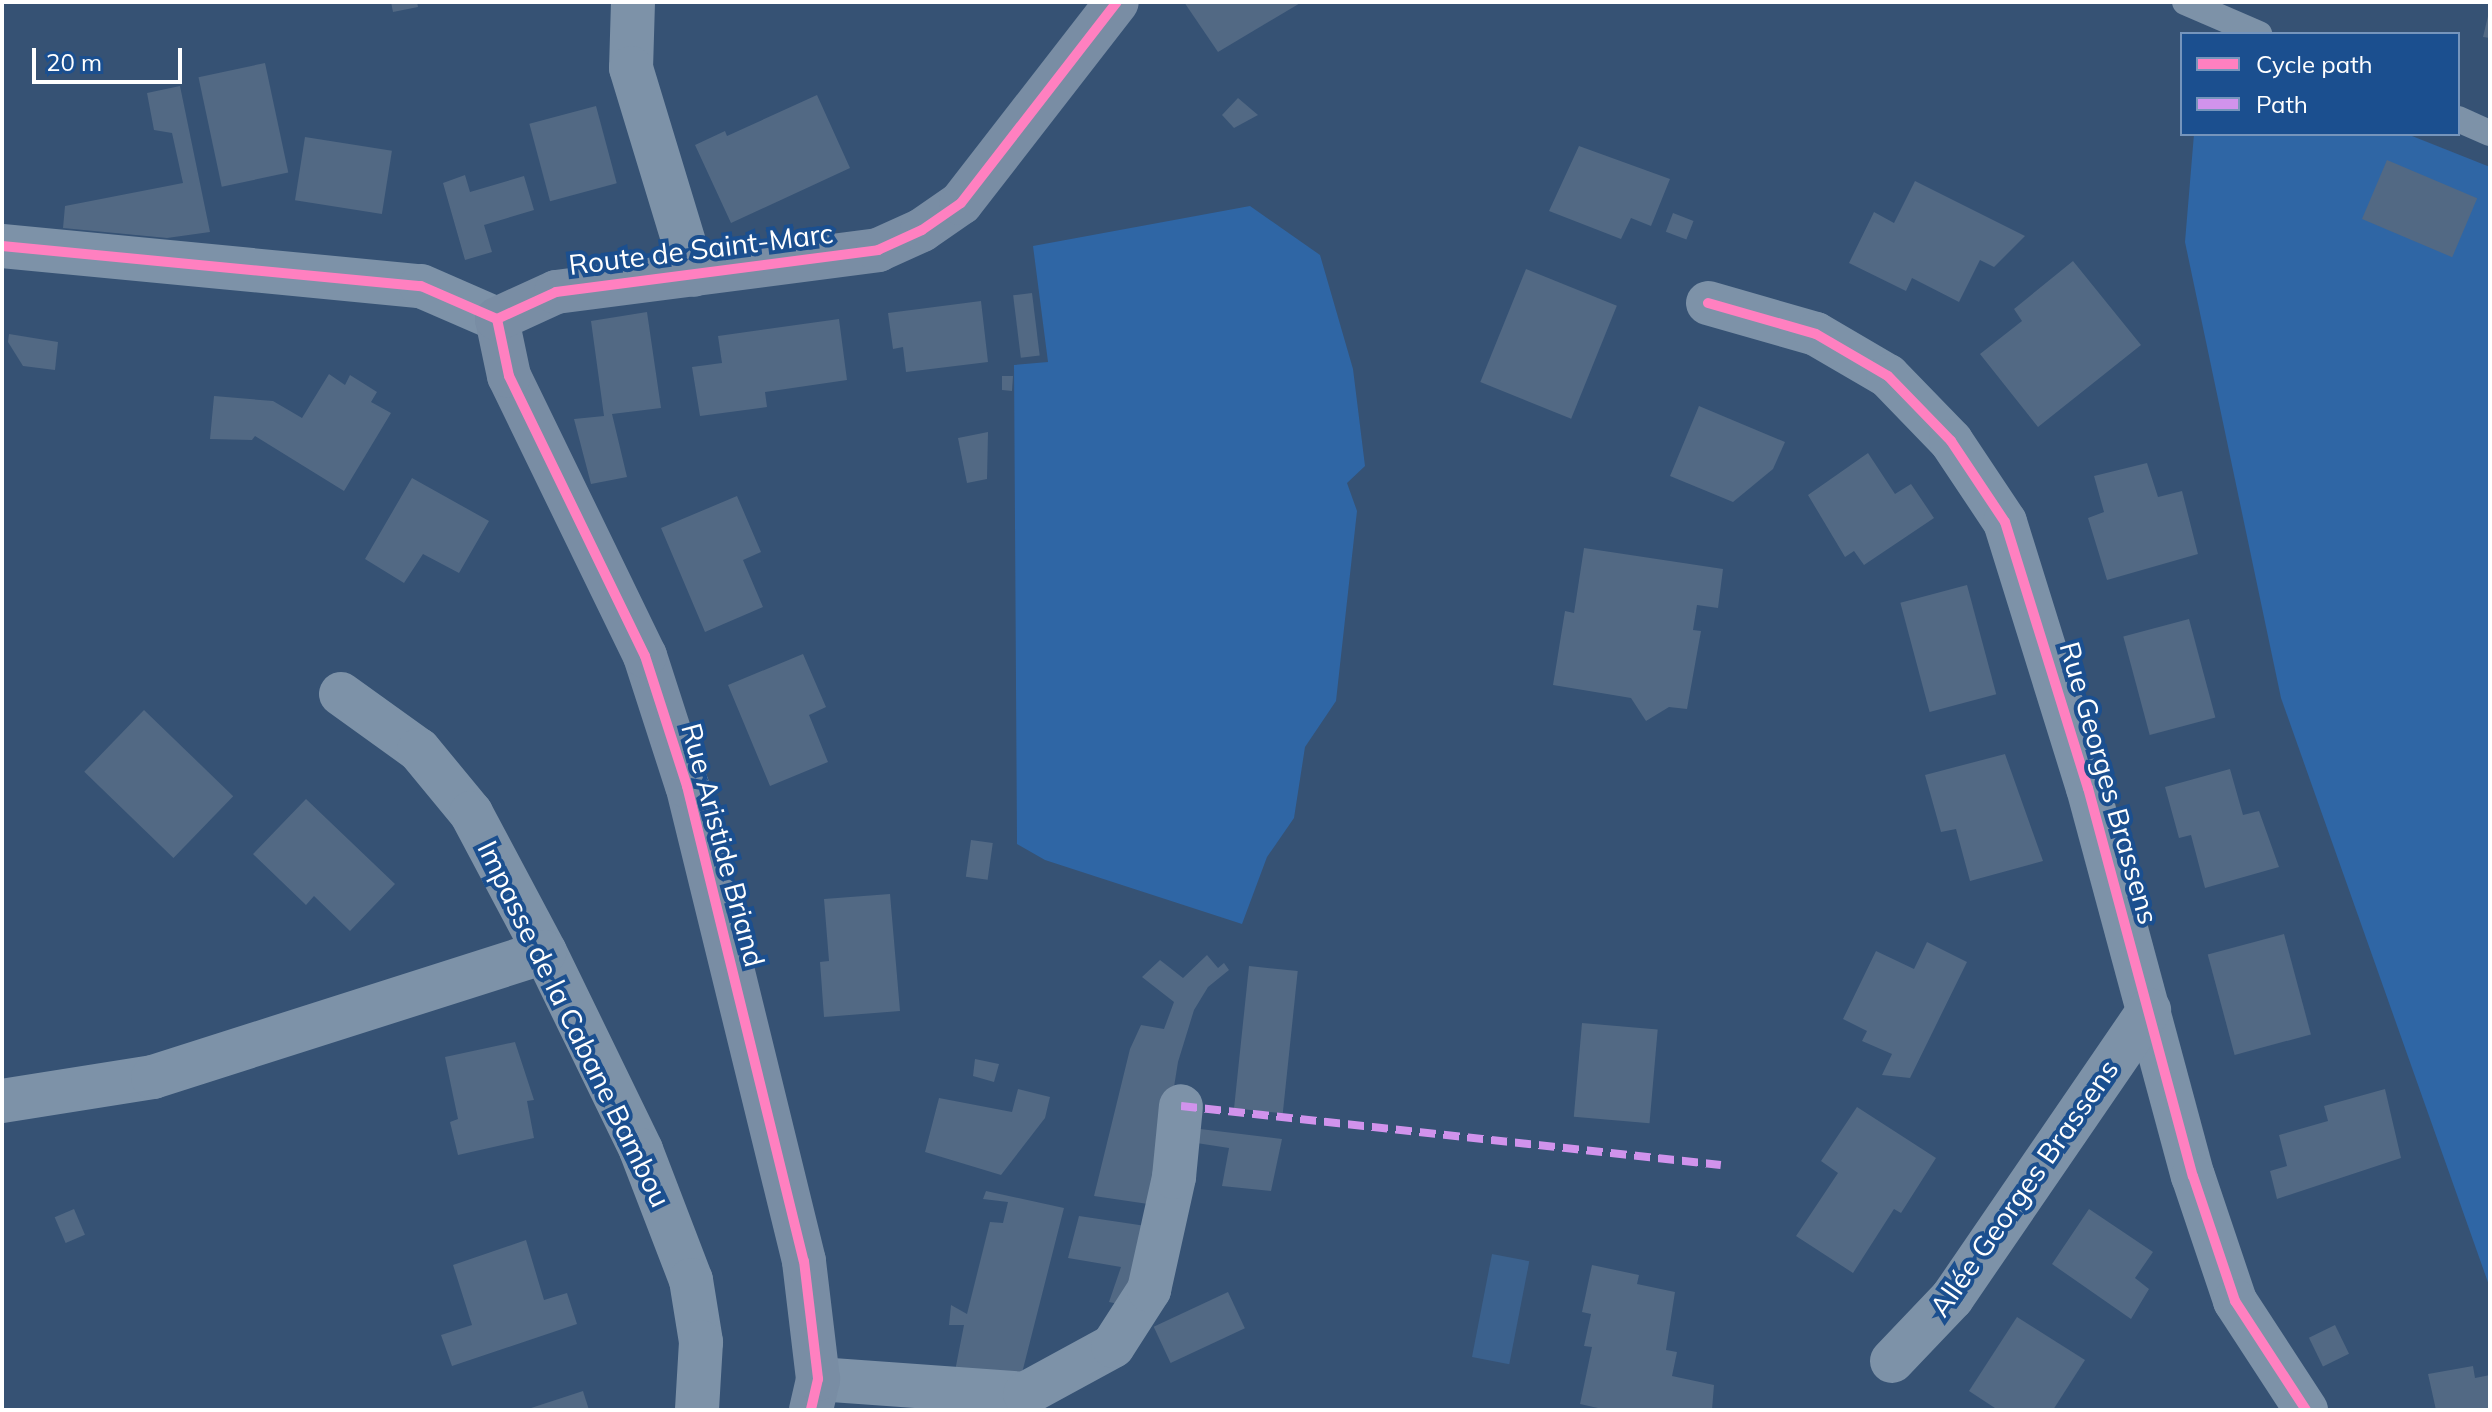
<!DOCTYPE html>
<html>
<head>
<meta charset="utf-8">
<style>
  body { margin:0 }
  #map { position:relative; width:2492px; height:1412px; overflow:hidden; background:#365274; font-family:Mulish,sans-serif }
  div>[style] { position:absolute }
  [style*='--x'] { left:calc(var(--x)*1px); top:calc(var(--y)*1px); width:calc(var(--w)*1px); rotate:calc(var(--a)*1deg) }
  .green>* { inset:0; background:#2f66a5 }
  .water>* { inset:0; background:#3b618d; transform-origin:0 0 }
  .building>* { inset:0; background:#526984; transform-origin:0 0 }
  .lane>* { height:26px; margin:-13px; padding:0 13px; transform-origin:13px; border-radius:13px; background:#7d92a8 }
  .street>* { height:44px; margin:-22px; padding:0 22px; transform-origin:22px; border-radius:22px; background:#7d92a8 }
  .secondary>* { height:44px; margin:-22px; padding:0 22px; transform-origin:22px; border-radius:22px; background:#798da4 }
  .quiet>* { height:8px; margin-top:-4px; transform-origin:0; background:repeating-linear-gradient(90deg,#d193ec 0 16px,transparent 0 24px) }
  .cycleway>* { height:10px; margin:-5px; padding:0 5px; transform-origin:5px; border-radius:5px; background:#ff80c0 }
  span { translate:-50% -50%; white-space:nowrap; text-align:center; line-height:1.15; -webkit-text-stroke:8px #1b4f8f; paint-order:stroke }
  .street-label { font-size:28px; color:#fff }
  .frame { position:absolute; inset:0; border:4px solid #fff; pointer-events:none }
  .legend { position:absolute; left:2180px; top:32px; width:280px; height:104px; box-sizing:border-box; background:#1b4f8f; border:2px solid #7695bc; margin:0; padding:10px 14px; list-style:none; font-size:24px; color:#fff }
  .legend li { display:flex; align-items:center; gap:16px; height:40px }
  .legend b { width:40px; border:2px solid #7695bc }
  .scale { position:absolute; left:32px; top:48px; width:150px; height:36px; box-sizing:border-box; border:4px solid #fff; border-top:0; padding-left:10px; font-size:24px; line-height:28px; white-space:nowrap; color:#fff; -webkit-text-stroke:6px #1b4f8f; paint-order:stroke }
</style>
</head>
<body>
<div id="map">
  <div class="green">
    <div style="clip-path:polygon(2194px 134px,2407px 134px,2490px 167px,2490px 1288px,2281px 698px,2185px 242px)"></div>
    <div style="clip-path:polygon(1250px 206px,1320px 255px,1353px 369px,1365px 466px,1347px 483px,1357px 511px,1336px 701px,1305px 747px,1294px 818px,1267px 857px,1242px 924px,1045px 860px,1017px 844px,1014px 365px,1048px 362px,1033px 246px)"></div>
  </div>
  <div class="water">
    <div style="left:1492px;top:1254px;width:38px;height:105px;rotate:11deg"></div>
  </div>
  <div class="building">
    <div style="clip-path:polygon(391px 2px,417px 2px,418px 7px,393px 12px)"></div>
    <div style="clip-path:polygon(1184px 2px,1302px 2px,1218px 52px)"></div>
    <div style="clip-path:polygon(2489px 12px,2490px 12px,2490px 38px,2483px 37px)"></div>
    <div style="left:265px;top:63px;width:112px;height:68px;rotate:78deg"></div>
    <div style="clip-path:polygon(180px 86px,210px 232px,167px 238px,63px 228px,65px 206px,183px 183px,172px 133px,154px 130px,147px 93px)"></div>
    <div style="clip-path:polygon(817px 95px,850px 168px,731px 223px,695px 145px,725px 131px,727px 136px)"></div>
    <div style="clip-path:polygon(1238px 98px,1258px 115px,1234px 128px,1222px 115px)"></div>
    <div style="left:596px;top:106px;width:80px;height:69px;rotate:75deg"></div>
    <div style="left:305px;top:137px;width:88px;height:64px;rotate:9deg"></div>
    <div style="clip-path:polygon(1579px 146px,1670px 179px,1651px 226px,1631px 218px,1621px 239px,1549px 211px)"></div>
    <div style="left:2387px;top:160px;width:98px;height:64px;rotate:23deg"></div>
    <div style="clip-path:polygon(465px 175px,470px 192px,524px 176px,534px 210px,484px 225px,492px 252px,465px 260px,443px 183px)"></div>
    <div style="clip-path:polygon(1915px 181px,2025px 236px,1994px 267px,1980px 260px,1959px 302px,1912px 278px,1906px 291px,1849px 263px,1874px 212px,1894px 223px)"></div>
    <div style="left:1673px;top:213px;width:22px;height:20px;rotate:21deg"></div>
    <div style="clip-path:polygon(2073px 261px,2141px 345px,2038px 427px,1980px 354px,2022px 321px,2014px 309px)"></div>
    <div style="left:1526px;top:269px;width:98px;height:122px;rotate:22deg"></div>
    <div style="left:1032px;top:293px;width:63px;height:19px;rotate:83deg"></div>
    <div style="clip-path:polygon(981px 301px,988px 362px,906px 372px,903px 347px,893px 349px,888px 313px)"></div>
    <div style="clip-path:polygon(647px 312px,661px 408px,612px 414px,627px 477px,591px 484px,574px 419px,604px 416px,591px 321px)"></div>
    <div style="clip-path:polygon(839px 319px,847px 380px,765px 392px,767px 407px,700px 416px,692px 367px,722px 363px,718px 336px)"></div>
    <div style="clip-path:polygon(9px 334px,58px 342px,55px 370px,23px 366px,8px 342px)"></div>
    <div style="clip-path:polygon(329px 374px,345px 385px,350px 375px,377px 392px,371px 402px,391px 413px,344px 491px,255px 436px,252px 440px,210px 439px,214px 396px,273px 401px,302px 418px)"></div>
    <div style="clip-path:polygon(1002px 376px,1013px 376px,1012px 391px,1002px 390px)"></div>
    <div style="clip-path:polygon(1699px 406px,1785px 442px,1773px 469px,1733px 502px,1670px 476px)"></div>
    <div style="clip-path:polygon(988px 432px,987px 479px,967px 483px,958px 438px)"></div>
    <div style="clip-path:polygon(1868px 453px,1895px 494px,1911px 484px,1934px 518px,1864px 565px,1854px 551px,1845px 557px,1808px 495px)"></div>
    <div style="clip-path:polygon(2147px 463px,2158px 497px,2182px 491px,2198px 554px,2107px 580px,2088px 518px,2104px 512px,2094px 476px)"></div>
    <div style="clip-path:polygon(412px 478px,489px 521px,459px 573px,423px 554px,404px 583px,365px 559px)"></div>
    <div style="clip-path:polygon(737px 496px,761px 552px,743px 560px,763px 607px,705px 632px,661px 528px)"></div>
    <div style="clip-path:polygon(1584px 548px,1723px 569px,1718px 608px,1697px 605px,1693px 630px,1701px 631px,1687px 709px,1669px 707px,1646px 721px,1631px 698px,1553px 685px,1565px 611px,1574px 613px)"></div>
    <div style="left:1967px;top:585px;width:113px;height:69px;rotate:75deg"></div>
    <div style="left:2189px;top:619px;width:102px;height:68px;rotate:75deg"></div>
    <div style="clip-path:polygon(803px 654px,826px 707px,809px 715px,828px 762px,770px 786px,728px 685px)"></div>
    <div style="left:144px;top:710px;width:124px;height:86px;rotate:44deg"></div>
    <div style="clip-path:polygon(2005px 754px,2043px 861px,1970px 881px,1956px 829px,1941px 832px,1925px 775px)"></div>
    <div style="clip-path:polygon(2230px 769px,2243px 815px,2259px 811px,2279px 867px,2205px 888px,2191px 835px,2179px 838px,2165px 787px)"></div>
    <div style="clip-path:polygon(306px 799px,395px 884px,350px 931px,314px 896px,306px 905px,253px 854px)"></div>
    <div style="left:971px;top:840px;width:22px;height:37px;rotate:8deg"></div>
    <div style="clip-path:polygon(890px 894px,900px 1011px,824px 1017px,820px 962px,829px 961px,824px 899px)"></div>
    <div style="left:2284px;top:934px;width:104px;height:79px;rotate:75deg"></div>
    <div style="clip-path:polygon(1927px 942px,1967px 962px,1910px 1078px,1882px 1075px,1892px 1054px,1862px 1041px,1867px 1031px,1843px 1019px,1876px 951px,1914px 969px)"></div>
    <div style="clip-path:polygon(1207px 955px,1218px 968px,1224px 963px,1229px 970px,1208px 987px,1194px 1010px,1178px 1062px,1155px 1205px,1094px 1196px,1130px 1049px,1141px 1025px,1164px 1029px,1174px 1002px,1142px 977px,1160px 960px,1183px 978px)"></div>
    <div style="left:1249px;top:966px;width:49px;height:143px;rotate:6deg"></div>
    <div style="left:1582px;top:1023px;width:76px;height:94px;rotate:5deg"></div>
    <div style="clip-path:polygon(515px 1042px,534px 1100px,527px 1101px,534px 1138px,458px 1155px,450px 1122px,458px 1119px,445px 1057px)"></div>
    <div style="clip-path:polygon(975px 1059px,999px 1064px,994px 1082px,973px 1076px)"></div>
    <div style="clip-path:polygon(1018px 1089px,1050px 1097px,1045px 1118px,1001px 1175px,925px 1152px,939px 1098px,1012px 1112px)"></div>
    <div style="clip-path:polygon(2385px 1089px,2401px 1158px,2277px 1199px,2270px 1171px,2287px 1166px,2279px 1135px,2328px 1121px,2324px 1106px)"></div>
    <div style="clip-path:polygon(1857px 1107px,1936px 1158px,1901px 1213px,1894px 1209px,1853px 1273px,1796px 1236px,1838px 1173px,1821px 1161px)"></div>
    <div style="clip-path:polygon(1192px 1128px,1282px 1139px,1271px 1191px,1222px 1186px,1229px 1148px,1190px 1142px)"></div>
    <div style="clip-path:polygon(986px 1191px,1064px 1208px,1021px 1377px,955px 1371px,964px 1325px,949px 1325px,951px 1305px,967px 1314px,990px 1222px,1003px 1223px,1008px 1202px,983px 1199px)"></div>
    <div style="left:74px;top:1209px;width:28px;height:21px;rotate:67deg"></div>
    <div style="clip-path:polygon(2089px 1209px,2153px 1252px,2135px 1278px,2149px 1289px,2131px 1319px,2052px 1264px)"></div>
    <div style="clip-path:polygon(1079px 1216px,1146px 1226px,1123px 1305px,1109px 1302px,1121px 1267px,1068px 1258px)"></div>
    <div style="clip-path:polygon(526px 1240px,544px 1300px,567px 1293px,577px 1324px,452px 1366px,441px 1335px,472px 1325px,453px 1265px)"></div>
    <div style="clip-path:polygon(1592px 1265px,1639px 1275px,1637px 1284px,1675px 1292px,1666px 1350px,1677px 1352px,1672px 1376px,1714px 1385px,1712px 1410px,1607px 1410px,1580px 1404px,1592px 1347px,1584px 1346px,1591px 1314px,1582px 1312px)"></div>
    <div style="left:1228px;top:1292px;width:40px;height:82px;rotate:65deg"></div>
    <div style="clip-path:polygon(2017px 1317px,2085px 1360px,2053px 1410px,1998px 1410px,1969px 1391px)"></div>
    <div style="left:2335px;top:1325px;width:32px;height:29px;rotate:64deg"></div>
    <div style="clip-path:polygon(2473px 1366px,2475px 1378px,2490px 1375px,2490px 1410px,2436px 1410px,2428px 1374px)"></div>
    <div style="clip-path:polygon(583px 1391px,589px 1410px,528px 1410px,528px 1409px)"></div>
  </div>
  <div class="lane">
    <div style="--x:2185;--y:2;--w:81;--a:23.4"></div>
    <div style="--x:2458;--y:119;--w:35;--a:24"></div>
  </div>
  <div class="street">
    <div style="--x:633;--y:2;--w:66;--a:91.7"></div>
    <div style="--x:631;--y:68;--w:216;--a:73.1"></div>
    <div style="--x:2;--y:246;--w:421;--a:5.5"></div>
    <div style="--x:421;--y:286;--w:83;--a:23.5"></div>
    <div style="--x:1708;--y:303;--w:112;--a:16"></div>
    <div style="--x:1816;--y:334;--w:83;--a:30.3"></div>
    <div style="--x:1888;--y:376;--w:91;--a:45.9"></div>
    <div style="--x:1951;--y:441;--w:97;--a:56.3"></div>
    <div style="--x:2005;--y:522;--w:279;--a:72.7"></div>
    <div style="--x:2088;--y:788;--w:402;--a:74.9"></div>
    <div style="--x:2193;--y:1176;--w:132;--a:71.4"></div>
    <div style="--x:2235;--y:1301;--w:130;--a:56.9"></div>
    <div style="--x:341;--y:694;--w:96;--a:35.7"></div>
    <div style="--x:419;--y:750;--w:82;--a:50.5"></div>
    <div style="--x:471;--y:813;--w:157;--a:62"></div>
    <div style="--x:545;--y:952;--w:220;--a:64.1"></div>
    <div style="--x:641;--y:1150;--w:139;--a:69"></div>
    <div style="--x:691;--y:1280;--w:63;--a:80.8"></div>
    <div style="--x:701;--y:1342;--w:68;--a:93.4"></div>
    <div style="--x:2;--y:1101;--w:153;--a:-9"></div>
    <div style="--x:153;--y:1077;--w:411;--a:-17.7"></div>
    <div style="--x:1892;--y:1361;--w:87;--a:-46.4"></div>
    <div style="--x:1952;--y:1298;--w:349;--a:-55.6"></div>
    <div style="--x:818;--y:1379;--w:208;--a:4.1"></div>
    <div style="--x:1025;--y:1394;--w:100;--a:-28.6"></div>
    <div style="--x:1113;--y:1346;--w:67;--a:-57.3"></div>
    <div style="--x:1149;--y:1290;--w:116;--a:-77.5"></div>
    <div style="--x:1174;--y:1177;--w:71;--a:-84.4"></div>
  </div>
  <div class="secondary">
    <div style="--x:811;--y:1410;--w:32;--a:-77"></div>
    <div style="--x:818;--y:1379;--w:119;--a:-96.8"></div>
    <div style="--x:804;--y:1261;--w:489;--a:-103.8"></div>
    <div style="--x:687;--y:786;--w:137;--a:-107.9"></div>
    <div style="--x:645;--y:656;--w:311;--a:-115.9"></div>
    <div style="--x:509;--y:376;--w:58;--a:-101.9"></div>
    <div style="--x:497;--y:319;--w:65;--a:-24.6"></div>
    <div style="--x:556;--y:292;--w:325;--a:-7.4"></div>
    <div style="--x:878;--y:250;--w:48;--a:-24.4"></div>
    <div style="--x:922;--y:230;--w:47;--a:-34.7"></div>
    <div style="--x:961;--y:203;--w:254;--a:-52.2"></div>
  </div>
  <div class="quiet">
    <div style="--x:1181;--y:1106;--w:543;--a:6.24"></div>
  </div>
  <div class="cycleway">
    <div style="--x:2;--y:246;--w:421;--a:5.5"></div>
    <div style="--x:421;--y:286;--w:83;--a:23.5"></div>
    <div style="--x:497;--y:319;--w:65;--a:-24.6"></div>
    <div style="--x:556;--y:292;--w:325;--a:-7.4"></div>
    <div style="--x:878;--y:250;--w:48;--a:-24.4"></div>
    <div style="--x:922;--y:230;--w:47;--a:-34.7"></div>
    <div style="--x:961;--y:203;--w:254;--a:-52.2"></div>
    <div style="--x:1708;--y:303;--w:112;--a:16"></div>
    <div style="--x:1816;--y:334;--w:83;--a:30.3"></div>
    <div style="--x:1888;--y:376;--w:91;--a:45.9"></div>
    <div style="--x:1951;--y:441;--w:97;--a:56.3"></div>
    <div style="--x:2005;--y:522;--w:279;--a:72.7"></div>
    <div style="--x:2088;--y:788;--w:402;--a:74.9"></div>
    <div style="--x:2193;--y:1176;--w:132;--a:71.4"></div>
    <div style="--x:2235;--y:1301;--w:130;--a:56.9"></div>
    <div style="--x:497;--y:319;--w:58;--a:78.1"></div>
    <div style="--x:509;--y:376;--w:311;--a:64.1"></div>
    <div style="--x:645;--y:656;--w:137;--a:72.1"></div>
    <div style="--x:687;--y:786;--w:489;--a:76.2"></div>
    <div style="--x:804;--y:1261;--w:119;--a:83.2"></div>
    <div style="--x:818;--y:1379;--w:32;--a:103"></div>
  </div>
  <div class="street-label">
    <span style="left:701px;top:249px;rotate:-7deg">Route de Saint-Marc</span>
    <span style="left:2109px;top:783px;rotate:74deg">Rue Georges Brassens</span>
    <span style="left:723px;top:845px;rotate:75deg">Rue Aristide Briand</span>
    <span style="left:574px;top:1024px;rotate:64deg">Impasse de la Cabane Bambou</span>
    <span style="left:2024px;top:1188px;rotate:-55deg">Allée Georges Brassens</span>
  </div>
  <div class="frame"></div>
  <ul class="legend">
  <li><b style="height:10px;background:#ff80c0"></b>Cycle path</li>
  <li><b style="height:10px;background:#d193ec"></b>Path</li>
  </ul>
  <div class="scale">20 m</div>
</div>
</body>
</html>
